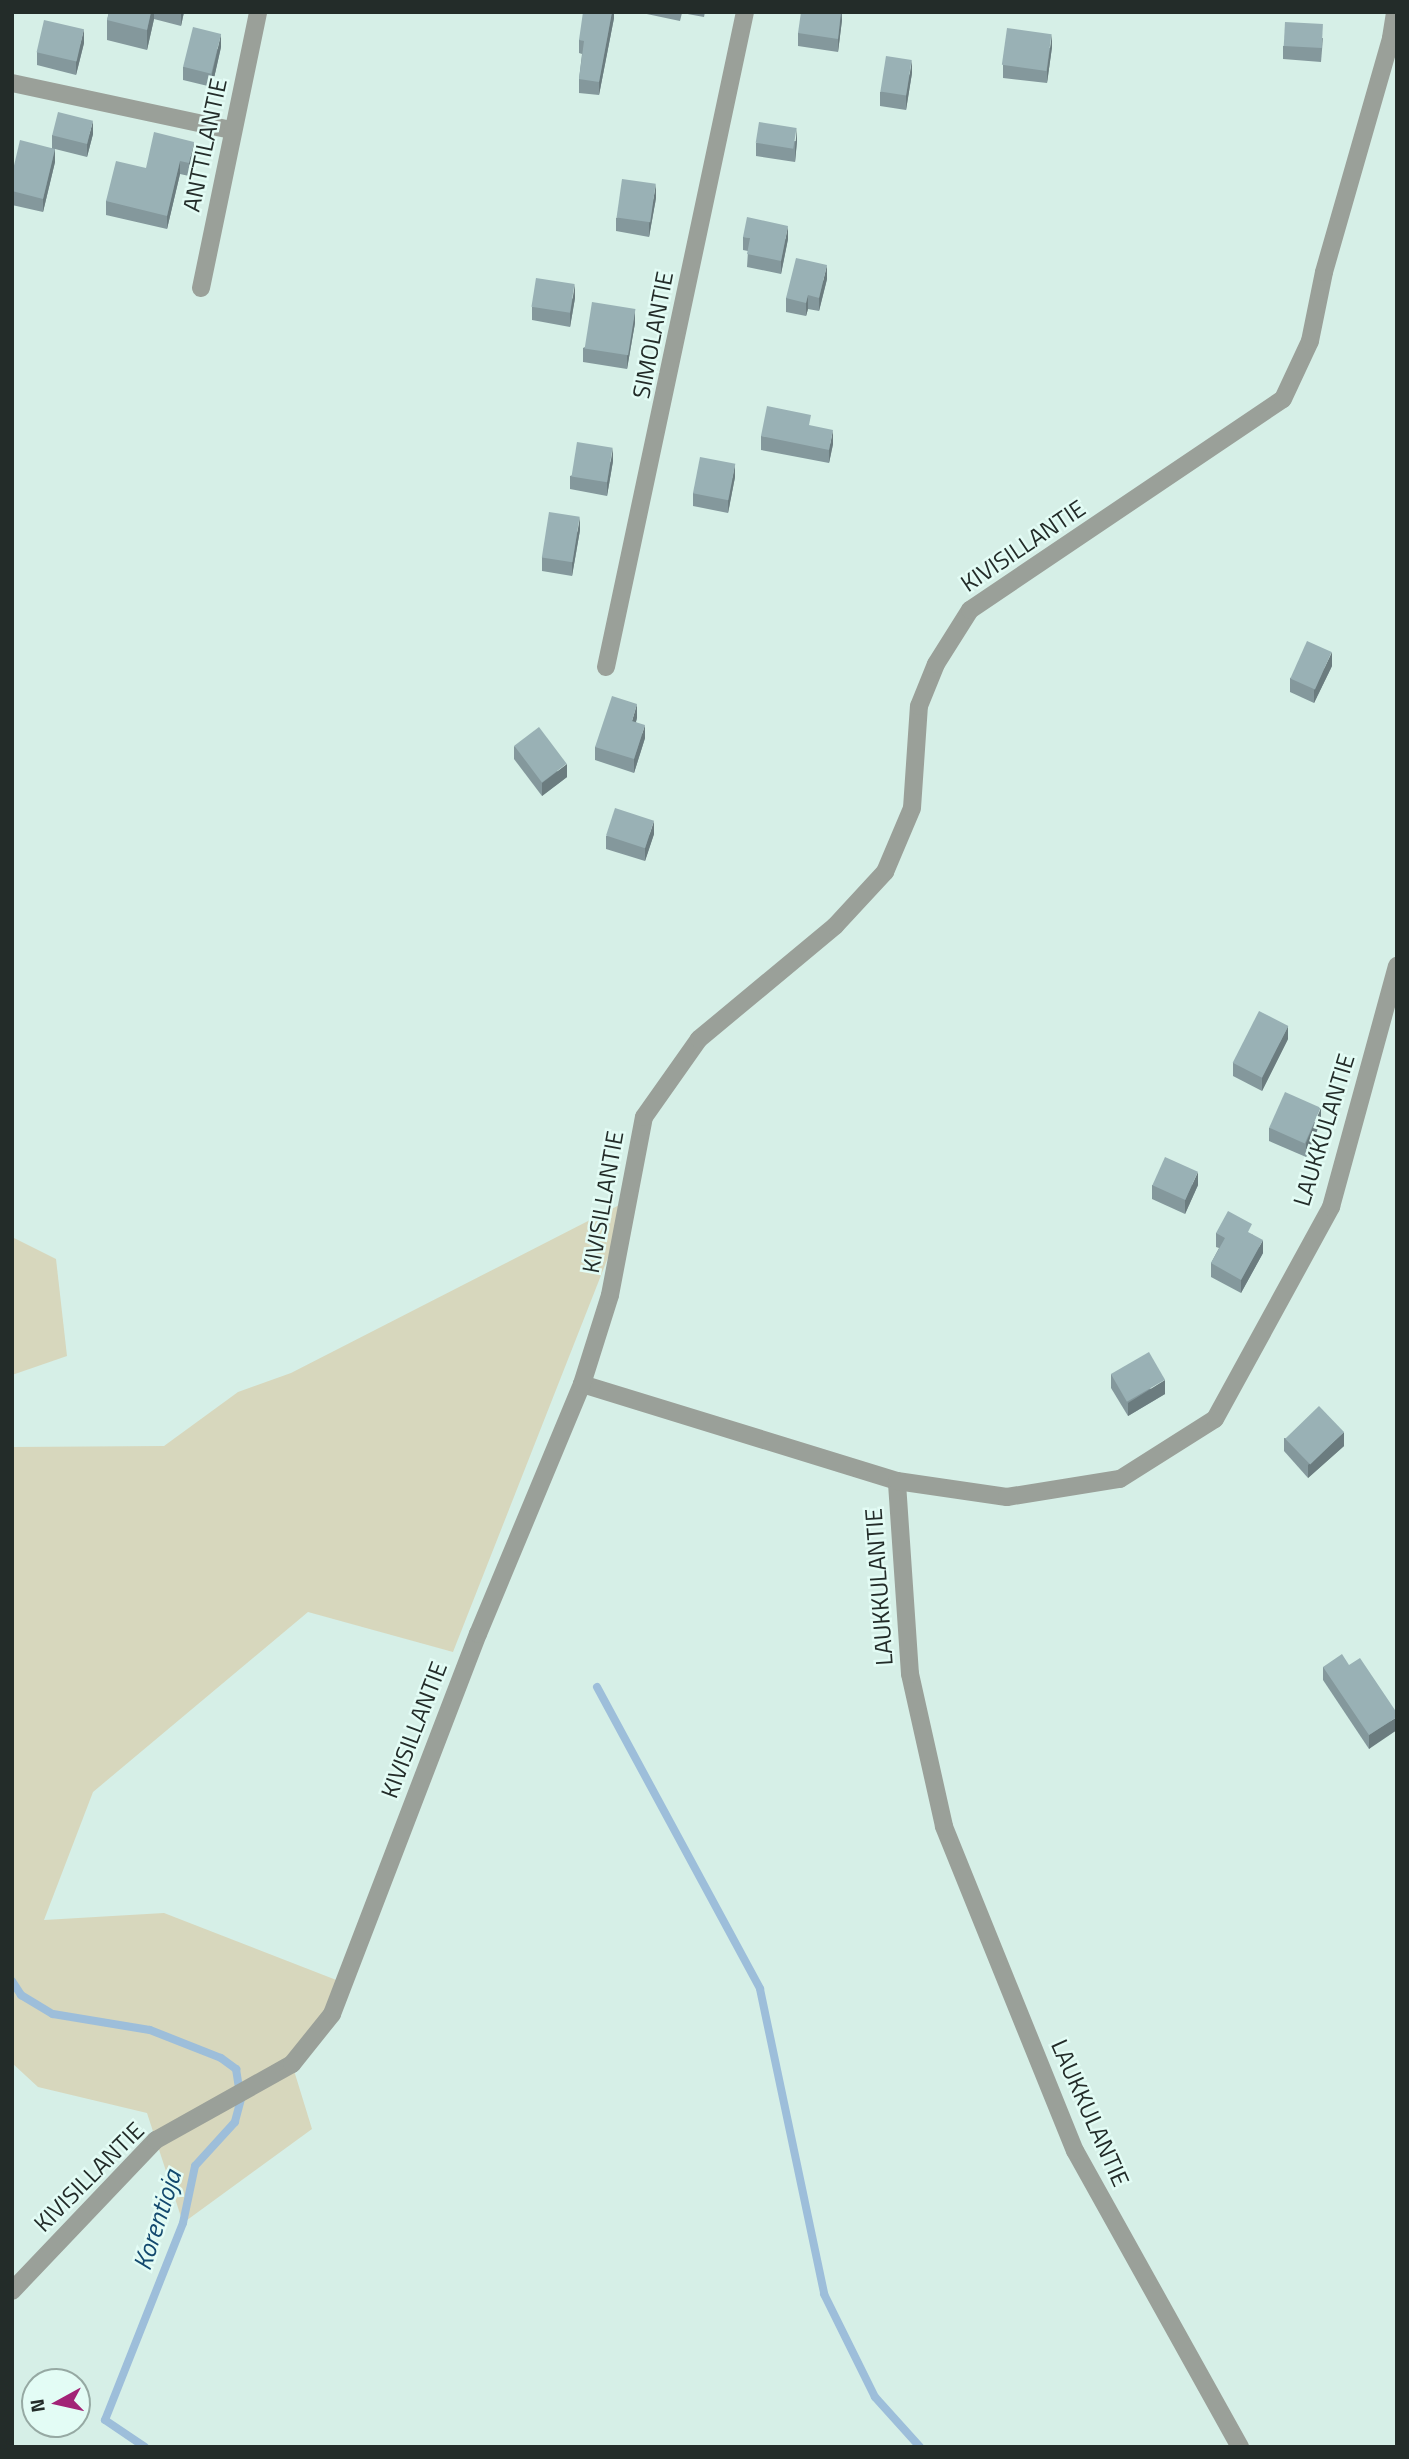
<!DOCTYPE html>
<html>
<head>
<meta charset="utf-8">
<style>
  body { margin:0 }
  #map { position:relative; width:1409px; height:2459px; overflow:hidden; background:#d6efe7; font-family:"Titillium Web",sans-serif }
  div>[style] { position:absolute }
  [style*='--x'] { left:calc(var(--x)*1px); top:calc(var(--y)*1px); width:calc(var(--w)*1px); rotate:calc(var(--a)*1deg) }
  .green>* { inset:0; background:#d7d7bd }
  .stream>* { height:8px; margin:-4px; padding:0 4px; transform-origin:4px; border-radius:4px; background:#9dbeda }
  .minor>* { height:18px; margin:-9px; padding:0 9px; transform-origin:9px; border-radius:9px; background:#9aa099 }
  .wall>* { inset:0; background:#84989c }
  .shaded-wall>* { inset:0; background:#6b7c7f }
  .building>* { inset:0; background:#99b1b5; transform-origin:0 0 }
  span { translate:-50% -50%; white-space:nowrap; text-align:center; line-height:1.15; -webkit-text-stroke:5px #e3fcf5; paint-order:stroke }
  .street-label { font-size:24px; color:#232c29 }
  .water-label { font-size:26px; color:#13496e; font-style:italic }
  .frame { position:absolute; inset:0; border:14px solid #232c29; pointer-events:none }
  .north { position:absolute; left:21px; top:2368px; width:70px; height:70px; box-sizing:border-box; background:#e3fcf5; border:2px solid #96a9a3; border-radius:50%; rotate:262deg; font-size:19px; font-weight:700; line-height:28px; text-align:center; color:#232c29 }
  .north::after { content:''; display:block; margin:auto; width:24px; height:32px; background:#a22376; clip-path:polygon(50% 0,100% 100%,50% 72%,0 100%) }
</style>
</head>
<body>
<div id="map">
  <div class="green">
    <div style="clip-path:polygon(631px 1199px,453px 1652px,308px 1612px,93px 1792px,44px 1920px,164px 1913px,344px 1983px,292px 2064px,312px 2129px,183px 2223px,147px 2113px,38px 2087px,12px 2063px,12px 1447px,164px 1446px,238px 1392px,291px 1373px)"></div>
    <div style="clip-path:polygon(12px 1237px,56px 1259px,67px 1356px,12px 1375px)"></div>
  </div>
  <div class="stream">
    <div style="--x:597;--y:1687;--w:343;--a:61.6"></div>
    <div style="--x:760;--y:1989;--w:312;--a:78.1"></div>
    <div style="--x:824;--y:2294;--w:115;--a:63.7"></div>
    <div style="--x:875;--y:2397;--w:67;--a:48"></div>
    <div style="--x:12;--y:1981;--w:17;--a:57"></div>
    <div style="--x:21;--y:1995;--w:37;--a:31"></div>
    <div style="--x:53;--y:2014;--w:98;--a:9.4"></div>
    <div style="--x:150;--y:2030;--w:76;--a:21.5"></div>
    <div style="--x:221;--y:2058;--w:19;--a:36"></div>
    <div style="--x:236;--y:2069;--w:30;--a:81"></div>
    <div style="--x:241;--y:2099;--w:24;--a:105"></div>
    <div style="--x:235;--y:2122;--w:59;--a:132.3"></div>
    <div style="--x:195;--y:2166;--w:58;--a:101.9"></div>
    <div style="--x:183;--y:2223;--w:212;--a:111.6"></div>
    <div style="--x:105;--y:2420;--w:48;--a:34"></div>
  </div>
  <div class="minor">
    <div style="--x:12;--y:83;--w:224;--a:12.1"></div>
    <div style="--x:201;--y:288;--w:282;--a:-78.3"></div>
    <div style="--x:606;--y:667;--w:670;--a:-78.02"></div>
    <div style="--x:582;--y:1384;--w:330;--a:17.1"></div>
    <div style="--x:12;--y:2291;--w:209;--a:-46.4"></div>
    <div style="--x:156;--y:2140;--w:156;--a:-29.2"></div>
    <div style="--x:292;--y:2064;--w:64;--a:-51.3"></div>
    <div style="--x:332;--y:2014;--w:407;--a:-69"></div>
    <div style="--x:478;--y:1634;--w:271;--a:-67.4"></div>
    <div style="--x:582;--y:1384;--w:93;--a:-72.5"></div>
    <div style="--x:610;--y:1295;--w:181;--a:-79.2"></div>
    <div style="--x:644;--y:1117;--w:95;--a:-54.8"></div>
    <div style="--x:699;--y:1039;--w:177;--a:-39.7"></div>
    <div style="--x:835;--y:926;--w:74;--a:-47.2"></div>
    <div style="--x:885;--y:872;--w:69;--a:-67.1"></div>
    <div style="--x:912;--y:808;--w:102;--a:-86.1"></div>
    <div style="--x:919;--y:706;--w:45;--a:-68"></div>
    <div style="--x:936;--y:664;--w:64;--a:-57.8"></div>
    <div style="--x:970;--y:610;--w:377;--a:-34"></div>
    <div style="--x:1283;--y:399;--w:64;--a:-65"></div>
    <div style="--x:1310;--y:341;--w:70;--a:-78.5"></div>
    <div style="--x:1324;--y:272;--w:243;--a:-74"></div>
    <div style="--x:1391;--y:38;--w:26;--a:-81"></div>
    <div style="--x:1240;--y:2447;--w:339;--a:-119.1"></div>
    <div style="--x:1075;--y:2151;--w:350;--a:-112"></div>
    <div style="--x:944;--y:1826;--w:156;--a:-102.6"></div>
    <div style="--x:910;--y:1674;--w:193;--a:-93.9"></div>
    <div style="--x:897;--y:1481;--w:111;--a:8.3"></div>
    <div style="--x:1007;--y:1497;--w:114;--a:-9.1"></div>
    <div style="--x:1120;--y:1479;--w:112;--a:-32.3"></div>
    <div style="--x:1215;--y:1419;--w:242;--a:-61.3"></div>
    <div style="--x:1331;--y:1207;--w:250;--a:-74.7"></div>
  </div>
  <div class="wall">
    <div style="clip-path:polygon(109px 12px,184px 12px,181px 26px,154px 19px,147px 50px,107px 40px,107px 20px)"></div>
    <div style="clip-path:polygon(614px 12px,614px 18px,599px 95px,579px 93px,579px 79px,582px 54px,579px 53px,579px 40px)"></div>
    <div style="clip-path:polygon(642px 12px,705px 12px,704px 17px,682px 13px,680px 21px,642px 13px)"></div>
    <div style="clip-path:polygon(842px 12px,842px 20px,838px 52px,798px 46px,798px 33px)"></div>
    <div style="clip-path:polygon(1323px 38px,1321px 62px,1283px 59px,1283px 46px)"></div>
    <div style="clip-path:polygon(84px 43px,76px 75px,37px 65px,37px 52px)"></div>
    <div style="clip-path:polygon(221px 47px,212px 87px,183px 80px,183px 67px)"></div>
    <div style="clip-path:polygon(1052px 47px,1047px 83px,1003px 78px,1003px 65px)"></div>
    <div style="clip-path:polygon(912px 73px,906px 110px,880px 106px,880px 92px)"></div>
    <div style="clip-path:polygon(93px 134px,87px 157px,55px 149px,55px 162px,43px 212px,12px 205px,12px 174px,52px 148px,52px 135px)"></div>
    <div style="clip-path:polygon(797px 141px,795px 162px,756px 156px,756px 143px)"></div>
    <div style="clip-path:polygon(194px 155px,189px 176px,180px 174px,167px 229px,106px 215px,106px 201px,146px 168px)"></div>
    <div style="clip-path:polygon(656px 198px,649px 237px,616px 231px,616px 218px)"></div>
    <div style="clip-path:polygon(743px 237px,788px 239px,781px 274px,747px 267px,748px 251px,743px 250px)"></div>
    <div style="clip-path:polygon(827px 279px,819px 311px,808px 309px,806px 316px,786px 312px,786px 298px)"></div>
    <div style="clip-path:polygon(575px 298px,570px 327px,532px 320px,532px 307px)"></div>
    <div style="clip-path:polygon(635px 323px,627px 369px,583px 362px,583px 348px)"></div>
    <div style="clip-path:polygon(761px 436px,833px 444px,829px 463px,761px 450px)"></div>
    <div style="clip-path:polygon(613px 461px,607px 496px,570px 489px,570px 476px)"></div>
    <div style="clip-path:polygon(735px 477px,728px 513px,693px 506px,693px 493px)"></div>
    <div style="clip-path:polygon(580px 530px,572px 576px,542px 571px,542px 557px)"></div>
    <div style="clip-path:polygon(1332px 666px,1314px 703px,1290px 692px,1290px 678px)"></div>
    <div style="clip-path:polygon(637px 718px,636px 722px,645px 738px,634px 773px,595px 760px,595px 747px)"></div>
    <div style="clip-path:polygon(514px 746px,567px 777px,542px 796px,514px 759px)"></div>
    <div style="clip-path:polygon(654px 834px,645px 861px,606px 849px,606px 836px)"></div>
    <div style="clip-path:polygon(1288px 1039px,1262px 1091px,1233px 1076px,1233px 1063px)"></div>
    <div style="clip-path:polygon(1321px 1121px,1306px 1157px,1269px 1141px,1269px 1128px)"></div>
    <div style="clip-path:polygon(1152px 1185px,1198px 1185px,1185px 1214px,1152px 1199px)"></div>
    <div style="clip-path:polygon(1216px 1233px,1252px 1234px,1263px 1253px,1241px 1293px,1211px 1277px,1211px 1263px,1219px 1248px,1216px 1247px)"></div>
    <div style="clip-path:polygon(1111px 1374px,1165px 1394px,1128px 1416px,1111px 1388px)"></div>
    <div style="clip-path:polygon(1284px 1438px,1344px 1446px,1308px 1478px,1284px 1451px)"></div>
    <div style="clip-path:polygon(1349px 1665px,1397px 1713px,1369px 1749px,1323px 1680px,1323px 1667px)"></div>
  </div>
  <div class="shaded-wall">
    <div style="clip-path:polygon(151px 12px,154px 12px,154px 19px,147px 50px,147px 30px)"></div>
    <div style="clip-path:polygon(181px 12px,184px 12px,181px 26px)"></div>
    <div style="clip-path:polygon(612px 12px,614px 12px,614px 18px,599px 95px,599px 82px)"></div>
    <div style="clip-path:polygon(841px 12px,842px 20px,838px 52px,838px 39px)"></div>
    <div style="clip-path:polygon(84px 29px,84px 43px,76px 75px,76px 61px)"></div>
    <div style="clip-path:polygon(221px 34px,221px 47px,212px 87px,212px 74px)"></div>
    <div style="clip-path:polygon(1052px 34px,1052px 47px,1047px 83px,1047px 70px)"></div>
    <div style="clip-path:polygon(912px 60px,912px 73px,906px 110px,906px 96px)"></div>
    <div style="clip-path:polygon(93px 121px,93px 134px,87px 157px,87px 143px)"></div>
    <div style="clip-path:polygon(797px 128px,797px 141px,795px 162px,795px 148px)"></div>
    <div style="clip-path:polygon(194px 142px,194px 155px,189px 176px,189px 163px)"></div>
    <div style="clip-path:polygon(55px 149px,55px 162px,43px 212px,43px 199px)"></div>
    <div style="clip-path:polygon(180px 161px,180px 174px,167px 229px,167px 216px)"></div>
    <div style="clip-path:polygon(656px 184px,656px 198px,649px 237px,649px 224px)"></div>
    <div style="clip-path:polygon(788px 226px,788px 239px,781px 274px,781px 261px)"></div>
    <div style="clip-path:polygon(827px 265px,827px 279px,819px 311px,819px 298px)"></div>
    <div style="clip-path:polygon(575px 284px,575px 298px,570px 327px,570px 314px)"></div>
    <div style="clip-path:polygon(808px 295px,808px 309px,806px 316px,806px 303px)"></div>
    <div style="clip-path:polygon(635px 309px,635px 323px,627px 369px,627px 356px)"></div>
    <div style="clip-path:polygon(833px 430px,833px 444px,829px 463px,829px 450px)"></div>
    <div style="clip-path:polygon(613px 448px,613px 461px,607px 496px,607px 482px)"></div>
    <div style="clip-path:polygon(735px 464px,735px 477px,728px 513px,728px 500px)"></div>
    <div style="clip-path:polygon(580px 517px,580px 530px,572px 576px,572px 563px)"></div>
    <div style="clip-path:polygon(1332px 652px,1332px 666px,1314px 703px,1314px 690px)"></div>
    <div style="clip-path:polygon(637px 704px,637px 718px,632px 734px,632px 721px)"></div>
    <div style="clip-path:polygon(645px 725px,645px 738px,634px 773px,634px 759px)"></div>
    <div style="clip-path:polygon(567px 764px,567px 777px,542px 796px,542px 783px)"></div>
    <div style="clip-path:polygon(654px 821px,654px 834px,645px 861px,645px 848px)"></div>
    <div style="clip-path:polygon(1288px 1026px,1288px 1039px,1262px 1091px,1262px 1077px)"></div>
    <div style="clip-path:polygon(1321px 1108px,1321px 1121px,1306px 1157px,1306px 1143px)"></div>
    <div style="clip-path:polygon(1198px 1172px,1198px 1185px,1185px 1214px,1185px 1200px)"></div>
    <div style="clip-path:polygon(1263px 1240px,1263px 1253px,1241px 1293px,1241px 1280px)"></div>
    <div style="clip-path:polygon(1165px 1380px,1165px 1394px,1128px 1416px,1128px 1403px)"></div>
    <div style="clip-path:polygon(1344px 1432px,1344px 1446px,1308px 1478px,1308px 1465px)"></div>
    <div style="clip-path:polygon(1397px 1717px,1397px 1730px,1369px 1749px,1369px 1735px)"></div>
  </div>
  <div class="building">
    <div style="clip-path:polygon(109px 12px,151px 12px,147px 30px,107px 20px)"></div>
    <div style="clip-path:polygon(583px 12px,612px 12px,599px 82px,579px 79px,584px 41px,579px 40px)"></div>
    <div style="clip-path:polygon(801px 12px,841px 12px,838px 39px,798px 33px)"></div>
    <div style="left:44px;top:20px;width:41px;height:33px;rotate:13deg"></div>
    <div style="left:1285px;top:22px;width:38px;height:24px;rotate:3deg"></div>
    <div style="left:193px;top:27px;width:29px;height:41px;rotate:14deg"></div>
    <div style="left:1007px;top:28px;width:45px;height:37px;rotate:8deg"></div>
    <div style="left:886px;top:56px;width:26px;height:36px;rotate:9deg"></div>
    <div style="left:58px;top:112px;width:36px;height:24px;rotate:14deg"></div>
    <div style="left:759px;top:122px;width:38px;height:21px;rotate:9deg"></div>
    <div style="clip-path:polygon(154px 132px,194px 142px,189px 163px,180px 161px,167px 216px,106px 201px,116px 161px,146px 168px)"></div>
    <div style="clip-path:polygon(20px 140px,55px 149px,43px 199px,12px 191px,12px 174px)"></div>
    <div style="left:622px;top:179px;width:34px;height:39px;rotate:8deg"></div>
    <div style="clip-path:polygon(747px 217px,788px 226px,781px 261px,747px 254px,750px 238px,743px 237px)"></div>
    <div style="clip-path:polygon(796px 258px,827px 265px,819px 298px,808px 295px,806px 303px,786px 298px)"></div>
    <div style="left:536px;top:278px;width:39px;height:29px;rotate:9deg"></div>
    <div style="left:592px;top:302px;width:44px;height:47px;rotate:9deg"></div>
    <div style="clip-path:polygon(767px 406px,811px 415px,809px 425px,833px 430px,829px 450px,761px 436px)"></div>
    <div style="left:577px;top:442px;width:36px;height:35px;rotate:9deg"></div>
    <div style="left:700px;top:457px;width:36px;height:37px;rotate:11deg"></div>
    <div style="left:549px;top:512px;width:31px;height:46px;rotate:9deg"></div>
    <div style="left:1307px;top:641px;width:27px;height:41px;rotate:24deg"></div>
    <div style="clip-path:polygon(612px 696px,637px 704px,632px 721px,645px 725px,634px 759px,595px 747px)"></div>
    <div style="left:539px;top:727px;width:46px;height:31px;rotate:53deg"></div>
    <div style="left:615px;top:808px;width:41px;height:29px;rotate:18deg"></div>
    <div style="left:1259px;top:1011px;width:33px;height:58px;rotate:27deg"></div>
    <div style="left:1285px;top:1092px;width:39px;height:39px;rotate:24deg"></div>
    <div style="left:1165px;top:1157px;width:36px;height:31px;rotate:24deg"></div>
    <div style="clip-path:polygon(1228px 1211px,1252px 1224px,1248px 1232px,1263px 1240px,1241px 1280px,1211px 1263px,1225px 1238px,1216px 1233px)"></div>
    <div style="left:1149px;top:1352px;width:32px;height:44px;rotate:60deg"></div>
    <div style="left:1319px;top:1406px;width:36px;height:47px;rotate:46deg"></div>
    <div style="clip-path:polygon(1342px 1654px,1349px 1665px,1360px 1658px,1397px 1713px,1397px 1717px,1369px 1735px,1323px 1667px)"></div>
  </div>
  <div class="street-label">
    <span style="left:205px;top:145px;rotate:-78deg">ANTTILANTIE</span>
    <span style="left:653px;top:335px;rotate:-79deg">SIMOLANTIE</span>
    <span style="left:1023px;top:546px;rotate:-34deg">KIVISILLANTIE</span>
    <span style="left:1324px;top:1130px;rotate:-73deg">LAUKKULANTIE</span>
    <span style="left:603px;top:1202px;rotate:-80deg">KIVISILLANTIE</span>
    <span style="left:879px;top:1587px;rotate:-94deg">LAUKKULANTIE</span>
    <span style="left:414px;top:1730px;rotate:-69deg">KIVISILLANTIE</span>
    <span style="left:1090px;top:2113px;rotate:66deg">LAUKKULANTIE</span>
    <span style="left:89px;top:2177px;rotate:-45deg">KIVISILLANTIE</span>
  </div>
  <div class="water-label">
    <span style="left:157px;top:2220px;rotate:-72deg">Korentioja</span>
  </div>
  <div class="frame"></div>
  <div class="north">N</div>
</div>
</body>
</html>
